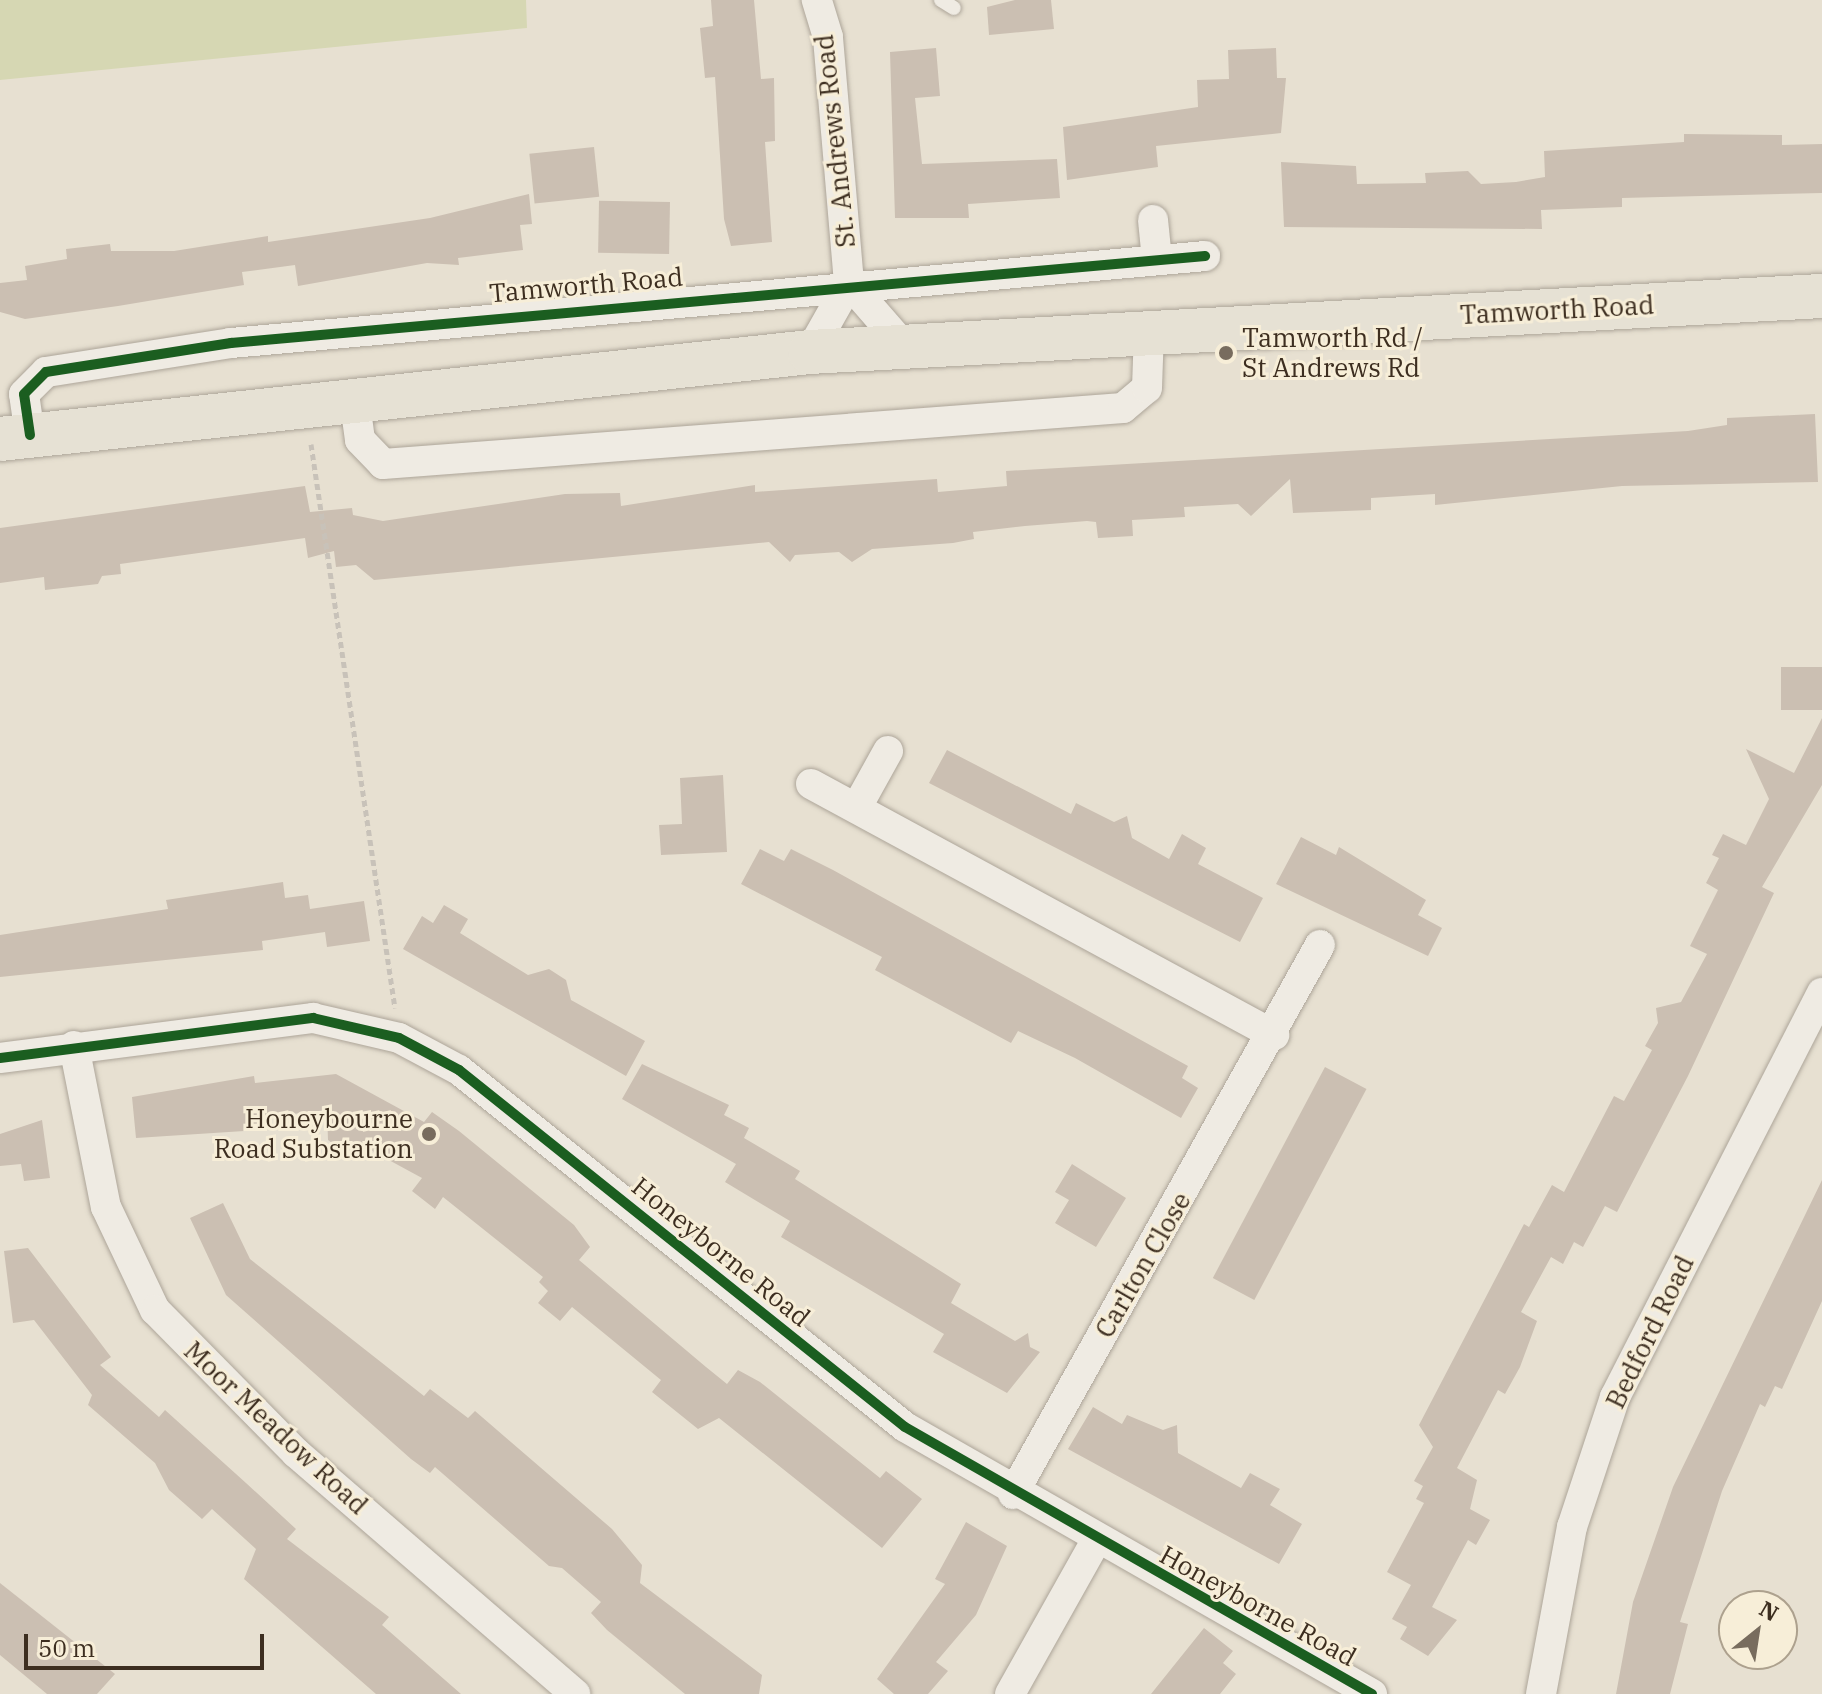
<!DOCTYPE html>
<html>
<head>
<meta charset="utf-8">
<style>
  body { margin:0 }
  #map { position:relative; width:1822px; height:1694px; overflow:hidden; background:#e7e0d1; font-family:"IBM Plex Serif",serif }
  div>[style] { position:absolute }
  [style*='--x'] { left:calc(var(--x)*1px); top:calc(var(--y)*1px); width:calc(var(--w)*1px); rotate:calc(var(--a)*1deg) }
  .green>* { inset:0; background:#d6d7b3 }
  .building>* { inset:0; background:#cbbfb2; transform-origin:0 0 }
  .path>* { height:5px; margin-top:-2.5px; transform-origin:0; background:repeating-linear-gradient(90deg,#c8c2b9 0 6px,transparent 0 10px) }
  .roads { filter:drop-shadow(0 0 2px #ada599) drop-shadow(0 0 2px #ada599) }
  .lane>* { height:14px; margin:-7px; padding:0 7px; transform-origin:7px; border-radius:7px; background:#efebe3 }
  .street>* { height:30px; margin:-15px; padding:0 15px; transform-origin:15px; border-radius:15px; background:#efebe3 }
  .primary>* { height:44px; margin:-22px; padding:0 22px; transform-origin:22px; border-radius:22px; background:#e6e1d4 }
  .cycleway>* { height:10px; margin:-5px; padding:0 5px; transform-origin:5px; border-radius:5px; background:#1b5e20 }
  .dots>* { width:22px; height:22px; translate:-50% -50%; box-sizing:border-box; border:4px solid #f7eed8; border-radius:50% }
  span { translate:-50% -50%; white-space:nowrap; text-align:center; line-height:1.15; -webkit-text-stroke:6px #f7eed8; paint-order:stroke }
  .street-label { font-size:26px; color:#3d2e20 }
  .poi-label { font-size:26px; color:#3d2e20 }
  .left { translate:0 -50%; text-align:left }
  .right { translate:-100% -50%; text-align:right }
  .north { position:absolute; left:1718px; top:1590px; width:80px; height:80px; box-sizing:border-box; background:#f7eed8; border:2px solid #ada18e; border-radius:50%; rotate:30deg; font-size:22px; font-weight:700; line-height:32px; text-align:center; color:#3d2e20 }
  .north::after { content:''; display:block; margin:auto; width:28px; height:36px; background:#786c5e; clip-path:polygon(50% 0,100% 100%,50% 72%,0 100%) }
  .scale { position:absolute; left:24px; top:1634px; width:240px; height:36px; box-sizing:border-box; border:4px solid #3d2e20; border-top:0; padding-left:10px; font-size:24px; line-height:28px; white-space:nowrap; color:#3d2e20; -webkit-text-stroke:6px #f7eed8; paint-order:stroke }
</style>
</head>
<body>
<div id="map">
  <div class="green">
    <div style="clip-path:polygon(0 0,526px 0,527px 28px,0 80px)"></div>
  </div>
  <div class="building">
    <div style="clip-path:polygon(711px 0,754px 0,761px 79px,774px 78px,775px 141px,765px 142px,772px 242px,731px 246px,724px 219px,715px 77px,705px 78px,700px 28px,713px 26px)"></div>
    <div style="clip-path:polygon(1015px 0,1051px 0,1054px 29px,989px 35px,987px 7px)"></div>
    <div style="clip-path:polygon(936px 48px,940px 96px,915px 98px,922px 164px,1057px 159px,1060px 198px,968px 204px,969px 218px,895px 218px,890px 52px)"></div>
    <div style="clip-path:polygon(1276px 48px,1277px 78px,1286px 78px,1281px 133px,1156px 146px,1158px 167px,1067px 180px,1063px 127px,1198px 107px,1197px 80px,1229px 79px,1228px 50px)"></div>
    <div style="clip-path:polygon(1684px 134px,1782px 135px,1782px 145px,1822px 144px,1822px 193px,1622px 198px,1622px 207px,1541px 210px,1542px 229px,1284px 227px,1281px 162px,1356px 166px,1357px 184px,1426px 183px,1425px 173px,1468px 171px,1481px 184px,1516px 182px,1545px 177px,1544px 151px,1684px 142px)"></div>
    <div style="left:594px;top:147px;width:50px;height:65px;rotate:84deg"></div>
    <div style="clip-path:polygon(529px 194px,532px 224px,520px 225px,523px 250px,458px 258px,459px 265px,427px 263px,298px 286px,295px 265px,242px 272px,244px 285px,118px 306px,25px 319px,0 312px,0 283px,27px 280px,25px 266px,67px 259px,66px 249px,110px 244px,111px 251px,174px 251px,268px 236px,268px 242px,430px 218px)"></div>
    <div style="left:670px;top:202px;width:52px;height:71px;rotate:91deg"></div>
    <div style="clip-path:polygon(1815px 414px,1818px 482px,1622px 486px,1435px 505px,1435px 494px,1371px 498px,1371px 510px,1293px 513px,1290px 479px,1251px 516px,1238px 504px,1184px 507px,1185px 517px,1132px 520px,1133px 536px,1098px 538px,1096px 522px,1087px 521px,1025px 526px,973px 532px,974px 539px,953px 543px,872px 549px,852px 562px,839px 552px,795px 555px,790px 562px,769px 542px,374px 580px,356px 565px,336px 567px,334px 551px,308px 558px,305px 538px,120px 564px,121px 574px,102px 576px,98px 584px,45px 590px,44px 577px,0 583px,0 528px,305px 486px,310px 512px,352px 508px,353px 515px,383px 521px,565px 494px,620px 493px,621px 506px,755px 485px,755px 492px,937px 479px,938px 492px,1007px 486px,1006px 471px,1688px 431px,1727px 425px,1727px 418px)"></div>
    <div style="left:1822px;top:667px;width:43px;height:41px;rotate:90deg"></div>
    <div style="clip-path:polygon(1822px 718px,1822px 785px,1762px 887px,1774px 893px,1688px 1076px,1617px 1212px,1605px 1206px,1583px 1247px,1574px 1242px,1563px 1264px,1551px 1257px,1521px 1312px,1537px 1321px,1520px 1367px,1505px 1394px,1498px 1390px,1457px 1468px,1477px 1480px,1470px 1509px,1490px 1520px,1476px 1545px,1468px 1540px,1432px 1607px,1457px 1620px,1428px 1656px,1400px 1639px,1407px 1627px,1392px 1619px,1411px 1585px,1387px 1572px,1424px 1503px,1416px 1499px,1423px 1486px,1414px 1481px,1433px 1447px,1419px 1425px,1524px 1224px,1529px 1227px,1552px 1185px,1564px 1192px,1614px 1096px,1624px 1101px,1652px 1050px,1645px 1046px,1658px 1023px,1656px 1008px,1681px 1002px,1707px 954px,1690px 946px,1718px 890px,1706px 883px,1719px 858px,1712px 855px,1723px 834px,1746px 845px,1769px 799px,1746px 749px,1794px 773px)"></div>
    <div style="clip-path:polygon(947px 750px,1071px 814px,1076px 803px,1114px 822px,1127px 816px,1132px 838px,1169px 859px,1182px 834px,1206px 848px,1198px 864px,1263px 898px,1240px 942px,929px 783px)"></div>
    <div style="clip-path:polygon(723px 775px,727px 852px,661px 855px,659px 825px,682px 824px,680px 778px)"></div>
    <div style="clip-path:polygon(1301px 837px,1336px 855px,1339px 847px,1426px 900px,1418px 915px,1442px 928px,1428px 956px,1276px 884px)"></div>
    <div style="clip-path:polygon(760px 849px,784px 861px,791px 849px,833px 870px,1188px 1066px,1182px 1078px,1198px 1088px,1181px 1118px,1075px 1058px,1018px 1031px,1011px 1043px,875px 970px,882px 957px,741px 884px)"></div>
    <div style="clip-path:polygon(283px 882px,285px 898px,308px 895px,310px 909px,364px 901px,370px 941px,327px 947px,325px 932px,262px 941px,263px 950px,0 977px,0 935px,168px 909px,166px 900px)"></div>
    <div style="clip-path:polygon(444px 905px,468px 919px,460px 933px,528px 975px,549px 969px,566px 980px,571px 1000px,645px 1041px,626px 1076px,403px 949px,422px 916px,433px 923px)"></div>
    <div style="clip-path:polygon(642px 1064px,729px 1105px,724px 1115px,749px 1128px,744px 1138px,800px 1171px,795px 1179px,961px 1284px,951px 1303px,1015px 1341px,1028px 1333px,1030px 1347px,1040px 1352px,1007px 1393px,933px 1352px,944px 1334px,781px 1237px,790px 1221px,725px 1182px,736px 1164px,622px 1099px)"></div>
    <div style="left:1325px;top:1067px;width:47px;height:239px;rotate:28deg"></div>
    <div style="clip-path:polygon(336px 1074px,424px 1122px,432px 1112px,459px 1131px,574px 1225px,590px 1247px,579px 1260px,706px 1367px,727px 1384px,738px 1370px,760px 1382px,880px 1478px,886px 1471px,922px 1499px,882px 1548px,719px 1418px,698px 1429px,652px 1392px,661px 1380px,572px 1307px,560px 1321px,538px 1303px,548px 1291px,539px 1282px,543px 1277px,443px 1197px,435px 1209px,412px 1191px,422px 1178px,363px 1146px,339px 1148px,328px 1140px,327px 1110px,259px 1118px,261px 1130px,136px 1138px,132px 1097px,254px 1076px,255px 1083px)"></div>
    <div style="clip-path:polygon(42px 1120px,50px 1178px,24px 1181px,21px 1164px,0 1166px,0 1134px)"></div>
    <div style="clip-path:polygon(1072px 1164px,1126px 1198px,1096px 1247px,1055px 1223px,1069px 1200px,1055px 1192px)"></div>
    <div style="clip-path:polygon(1822px 1180px,1822px 1301px,1782px 1389px,1775px 1386px,1765px 1407px,1760px 1404px,1722px 1491px,1680px 1622px,1688px 1624px,1670px 1694px,1616px 1694px,1633px 1602px,1673px 1487px)"></div>
    <div style="clip-path:polygon(223px 1203px,250px 1259px,424px 1396px,430px 1389px,468px 1418px,475px 1411px,612px 1529px,642px 1565px,640px 1583px,762px 1675px,759px 1694px,685px 1694px,607px 1630px,591px 1613px,601px 1602px,562px 1568px,549px 1566px,435px 1467px,430px 1473px,411px 1459px,226px 1295px,190px 1218px)"></div>
    <div style="clip-path:polygon(28px 1248px,111px 1357px,100px 1365px,159px 1417px,165px 1410px,246px 1483px,296px 1529px,287px 1539px,389px 1617px,382px 1625px,461px 1694px,376px 1694px,244px 1579px,256px 1549px,212px 1509px,202px 1519px,169px 1490px,155px 1463px,88px 1405px,92px 1395px,34px 1320px,13px 1323px,4px 1251px)"></div>
    <div style="clip-path:polygon(1093px 1407px,1122px 1424px,1127px 1415px,1163px 1430px,1177px 1425px,1178px 1453px,1241px 1488px,1250px 1473px,1280px 1489px,1270px 1505px,1302px 1524px,1279px 1564px,1068px 1449px)"></div>
    <div style="clip-path:polygon(966px 1522px,1007px 1546px,976px 1615px,936px 1662px,948px 1671px,928px 1694px,894px 1694px,877px 1679px,945px 1584px,935px 1579px)"></div>
    <div style="clip-path:polygon(0 1583px,115px 1674px,97px 1694px,47px 1694px,0 1655px)"></div>
    <div style="clip-path:polygon(1204px 1628px,1233px 1651px,1223px 1663px,1236px 1674px,1220px 1694px,1151px 1694px)"></div>
  </div>
  <div class="path">
    <div style="--x:311;--y:444;--w:570;--a:81.53"></div>
  </div>
  <div class="roads">
    <div class="lane">
      <div style="--x:941;--y:0;--w:15;--a:32"></div>
    </div>
    <div class="street">
      <div style="--x:1153;--y:220;--w:40;--a:84.3"></div>
      <div style="--x:849;--y:283;--w:84;--a:48.9"></div>
      <div style="--x:810;--y:352;--w:79;--a:-60.5"></div>
      <div style="--x:849;--y:283;--w:247;--a:-94.9"></div>
      <div style="--x:828;--y:37;--w:39;--a:-107"></div>
      <div style="--x:354;--y:396;--w:44;--a:82.2"></div>
      <div style="--x:360;--y:440;--w:33;--a:46"></div>
      <div style="--x:383;--y:464;--w:742;--a:-4.33"></div>
      <div style="--x:1123;--y:408;--w:31;--a:-40"></div>
      <div style="--x:1147;--y:388;--w:57;--a:-88"></div>
      <div style="--x:30;--y:435;--w:41;--a:-98.3"></div>
      <div style="--x:24;--y:394;--w:31;--a:-45"></div>
      <div style="--x:46;--y:372;--w:187;--a:-8.9"></div>
      <div style="--x:231;--y:343;--w:978;--a:-5.1"></div>
      <div style="--x:811;--y:784;--w:527;--a:28.46"></div>
      <div style="--x:857;--y:807;--w:64;--a:-61"></div>
      <div style="--x:74;--y:1046;--w:164;--a:78.8"></div>
      <div style="--x:106;--y:1207;--w:114;--a:64.6"></div>
      <div style="--x:155;--y:1310;--w:201;--a:45.4"></div>
      <div style="--x:296;--y:1453;--w:369;--a:40.8"></div>
      <div style="--x:0;--y:1058;--w:316;--a:-7.3"></div>
      <div style="--x:313;--y:1018;--w:88;--a:13.1"></div>
      <div style="--x:399;--y:1038;--w:68;--a:28.1"></div>
      <div style="--x:459;--y:1070;--w:571;--a:38.68"></div>
      <div style="--x:905;--y:1427;--w:538;--a:29.76"></div>
      <div style="--x:1013;--y:1494;--w:629;--a:-60.79"></div>
      <div style="--x:1010;--y:1694;--w:176;--a:-60.7"></div>
      <div style="--x:1541;--y:1694;--w:170;--a:-79.5"></div>
      <div style="--x:1572;--y:1527;--w:137;--a:-71.7"></div>
      <div style="--x:1615;--y:1397;--w:454;--a:-62.9"></div>
    </div>
    <div class="primary">
      <div style="--x:0;--y:439;--w:815;--a:-6.13"></div>
      <div style="--x:810;--y:352;--w:1014;--a:-3.17"></div>
    </div>
  </div>
  <div class="cycleway">
    <div style="--x:30;--y:435;--w:41;--a:-98.3"></div>
    <div style="--x:24;--y:394;--w:31;--a:-45"></div>
    <div style="--x:46;--y:372;--w:187;--a:-8.9"></div>
    <div style="--x:231;--y:343;--w:978;--a:-5.1"></div>
    <div style="--x:0;--y:1058;--w:316;--a:-7.3"></div>
    <div style="--x:313;--y:1018;--w:88;--a:13.1"></div>
    <div style="--x:399;--y:1038;--w:68;--a:28.1"></div>
    <div style="--x:459;--y:1070;--w:571;--a:38.68"></div>
    <div style="--x:905;--y:1427;--w:538;--a:29.76"></div>
  </div>
  <div class="dots">
    <div style="left:1226px;top:353px;background:#786c5e"></div>
    <div style="left:429px;top:1134px;background:#786c5e"></div>
  </div>
  <div class="street-label">
    <span style="left:835px;top:141px;rotate:-96deg">St. Andrews Road</span>
    <span style="left:586px;top:285px;rotate:-5deg">Tamworth Road</span>
    <span style="left:1557px;top:310px;rotate:-3deg">Tamworth Road</span>
    <span style="left:721px;top:1252px;rotate:39deg">Honeyborne Road</span>
    <span style="left:1143px;top:1265px;rotate:-60deg">Carlton Close</span>
    <span style="left:1650px;top:1332px;rotate:-64deg">Bedford Road</span>
    <span style="left:276px;top:1428px;rotate:43deg">Moor Meadow Road</span>
    <span style="left:1258px;top:1606px;rotate:29deg">Honeyborne Road</span>
  </div>
  <div class="poi-label">
    <span class="left" style="left:1242px;top:353px">Tamworth Rd /<br>St Andrews Rd</span>
    <span class="right" style="left:413px;top:1134px">Honeybourne<br>Road Substation</span>
  </div>
  <div class="north">N</div>
  <div class="scale">50 m</div>
</div>
</body>
</html>
